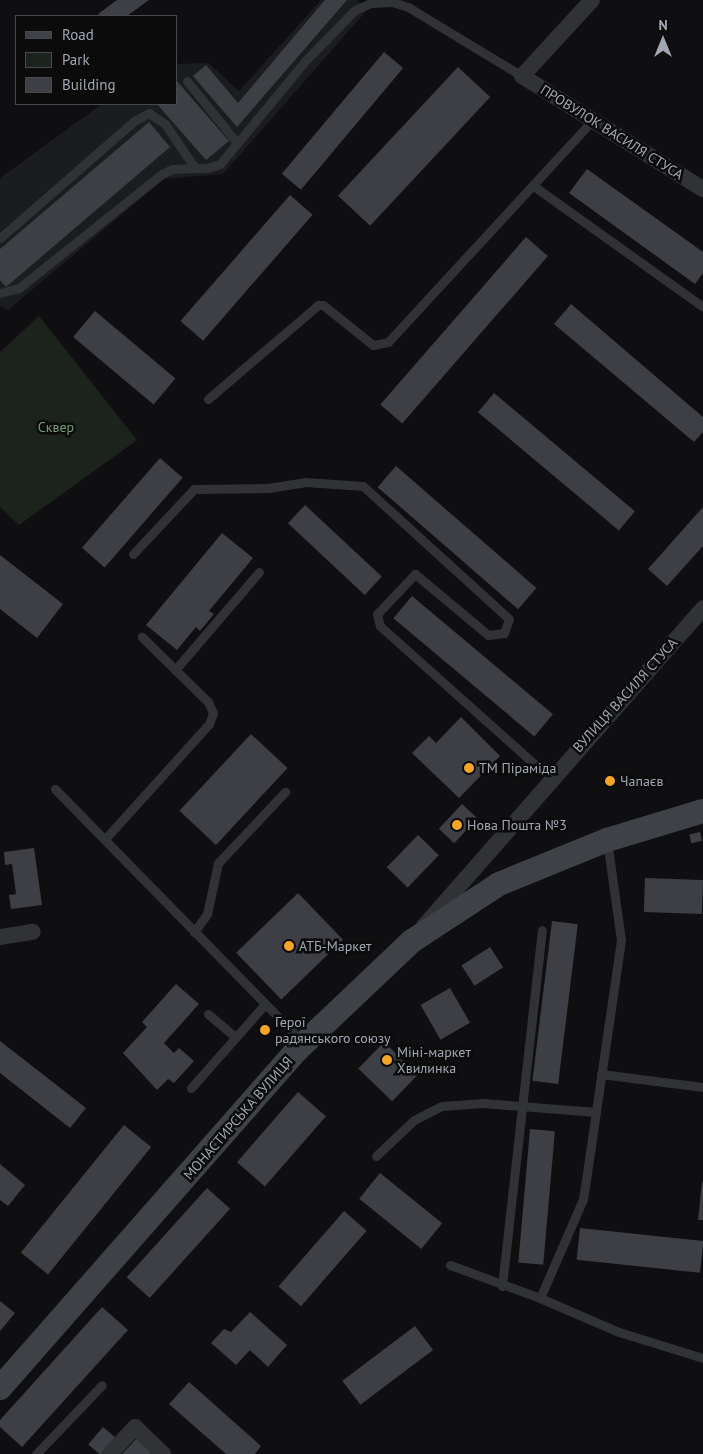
<!DOCTYPE html>
<html>
<head>
<meta charset="utf-8">
<style>
  body { margin:0 }
  #map { position:relative; width:703px; height:1454px; overflow:hidden; background:#0f0f11; font-family:"PT Sans",sans-serif }
  div>[style] { position:absolute }
  [style*='--x'] { left:calc(var(--x)*1px); top:calc(var(--y)*1px); width:calc(var(--w)*1px); rotate:calc(var(--a)*1deg) }
  .built>* { inset:0; background:#1b1c1e }
  .green>* { inset:0; background:#1c231c }
  .building>* { inset:0; background:#3e3f44; transform-origin:0 0 }
  .service>* { height:9px; margin:-4.5px; padding:0 4.5px; transform-origin:4.5px; border-radius:4.5px; background:#303236 }
  .minor>* { height:16px; margin:-8px; padding:0 8px; transform-origin:8px; border-radius:8px; background:#303236 }
  .secondary>* { height:24px; margin:-12px; padding:0 12px; transform-origin:12px; border-radius:12px; background:#3e4146 }
  .dots>* { width:14px; height:14px; translate:-50% -50%; box-sizing:border-box; border:2px solid #0b0b0c; border-radius:50% }
  span { translate:-50% -50%; white-space:nowrap; text-align:center; line-height:1.15; -webkit-text-stroke:5px #0b0b0c; paint-order:stroke }
  .street-label { font-size:14px; color:#a0a7b2 }
  .park-label { font-size:14px; color:#779e77 }
  .poi-label { font-size:14px; color:#a0a7b2 }
  .left { translate:0 -50%; text-align:left }
  .legend { position:absolute; left:15px; top:15px; width:162px; height:90px; box-sizing:border-box; background:#0b0b0c; border:1px solid #47494e; margin:0; padding:6px 9px; list-style:none; font-size:15px; color:#a0a7b2 }
  .legend li { display:flex; align-items:center; gap:10px; height:25px }
  .legend b { width:25px; border:1px solid #47494e }
  .north { position:absolute; left:638px; top:15px; width:50px; height:50px; -webkit-text-stroke:4px #0b0b0c; paint-order:stroke; rotate:0deg; font-size:14px; font-weight:700; line-height:20px; text-align:center; color:#a0a7b2 }
  .north::after { content:''; display:block; margin:auto; width:18px; height:22px; background:#a0a7b2; clip-path:polygon(50% 0,100% 100%,50% 72%,0 100%) }
</style>
</head>
<body>
<div id="map">
  <div class="built">
    <div style="clip-path:polygon(321px 0,357px 0,368px 9px,223px 174px,164px 179px,8px 310px,0 306px,0 178px,102px 104px,176px 104px,176px 64px,209px 63px,239px 91px)"></div>
  </div>
  <div class="green">
    <div style="clip-path:polygon(39px 316px,137px 440px,19px 525px,0 507px,0 352px)"></div>
  </div>
  <div class="building">
    <div style="clip-path:polygon(117px 0,149px 0,127px 16px,100px 16px,98px 14px)"></div>
    <div style="clip-path:polygon(325px 0,347px 0,237px 127px,193px 76px,206px 65px,238px 103px)"></div>
    <div style="left:384px;top:52px;width:25px;height:159px;rotate:40deg"></div>
    <div style="left:458px;top:67px;width:44px;height:176px;rotate:43deg"></div>
    <div style="clip-path:polygon(176px 80px,229px 141px,206px 160px,157px 104px,176px 104px)"></div>
    <div style="clip-path:polygon(149px 122px,170px 147px,6px 287px,0 280px,0 249px)"></div>
    <div style="clip-path:polygon(587px 169px,703px 252px,703px 273px,695px 284px,569px 193px)"></div>
    <div style="left:290px;top:195px;width:30px;height:167px;rotate:41deg"></div>
    <div style="left:526px;top:237px;width:29px;height:222px;rotate:41deg"></div>
    <div style="clip-path:polygon(571px 304px,703px 417px,703px 432px,694px 442px,554px 324px)"></div>
    <div style="left:95px;top:311px;width:105px;height:34px;rotate:40deg"></div>
    <div style="left:494px;top:393px;width:184px;height:25px;rotate:40deg"></div>
    <div style="left:160px;top:458px;width:30px;height:119px;rotate:41deg"></div>
    <div style="left:396px;top:466px;width:186px;height:28px;rotate:41deg"></div>
    <div style="left:305px;top:505px;width:105px;height:25px;rotate:43deg"></div>
    <div style="clip-path:polygon(703px 507px,703px 546px,667px 586px,648px 569px)"></div>
    <div style="clip-path:polygon(222px 533px,253px 558px,209px 611px,214px 614px,200px 631px,196px 627px,177px 650px,146px 625px)"></div>
    <div style="clip-path:polygon(0 555px,63px 604px,37px 638px,0 609px)"></div>
    <div style="left:412px;top:596px;width:184px;height:29px;rotate:40deg"></div>
    <div style="clip-path:polygon(461px 717px,500px 756px,459px 798px,412px 753px,429px 736px,436px 743px)"></div>
    <div style="left:251px;top:734px;width:50px;height:105px;rotate:43deg"></div>
    <div style="left:462px;top:804px;width:21px;height:34px;rotate:43deg"></div>
    <div style="left:700px;top:832px;width:9px;height:11px;rotate:77deg"></div>
    <div style="left:418px;top:835px;width:29px;height:45px;rotate:44deg"></div>
    <div style="clip-path:polygon(34px 848px,42px 905px,11px 909px,9px 895px,16px 894px,12px 864px,5px 865px,4px 852px)"></div>
    <div style="left:645px;top:878px;width:58px;height:34px;rotate:2deg"></div>
    <div style="left:298px;top:893px;width:65px;height:86px;rotate:46deg"></div>
    <div style="left:552px;top:921px;width:26px;height:161px;rotate:7deg"></div>
    <div style="left:490px;top:947px;width:24px;height:34px;rotate:57deg"></div>
    <div style="clip-path:polygon(176px 984px,199px 1004px,164px 1043px,174px 1053px,179px 1048px,194px 1061px,174px 1083px,168px 1079px,157px 1090px,123px 1053px,147px 1027px,142px 1022px)"></div>
    <div style="left:450px;top:988px;width:40px;height:34px;rotate:60deg"></div>
    <div style="clip-path:polygon(0 1041px,86px 1108px,70px 1128px,0 1073px)"></div>
    <div style="left:384px;top:1042px;width:47px;height:37px;rotate:44deg"></div>
    <div style="left:298px;top:1092px;width:37px;height:93px;rotate:41deg"></div>
    <div style="left:124px;top:1125px;width:35px;height:164px;rotate:39deg"></div>
    <div style="left:530px;top:1129px;width:25px;height:134px;rotate:5deg"></div>
    <div style="clip-path:polygon(0 1164px,25px 1185px,8px 1206px,0 1200px)"></div>
    <div style="left:380px;top:1173px;width:80px;height:33px;rotate:39deg"></div>
    <div style="clip-path:polygon(702px 1182px,703px 1182px,703px 1220px,698px 1220px)"></div>
    <div style="left:207px;top:1188px;width:31px;height:120px;rotate:42deg"></div>
    <div style="left:344px;top:1211px;width:30px;height:100px;rotate:41deg"></div>
    <div style="left:580px;top:1228px;width:124px;height:32px;rotate:6deg"></div>
    <div style="clip-path:polygon(0 1301px,15px 1313px,0 1331px)"></div>
    <div style="clip-path:polygon(102px 1307px,128px 1330px,22px 1447px,0 1427px,0 1420px)"></div>
    <div style="clip-path:polygon(250px 1312px,287px 1345px,268px 1367px,250px 1350px,236px 1365px,211px 1343px,224px 1329px,231px 1332px)"></div>
    <div style="left:415px;top:1326px;width:30px;height:91px;rotate:53deg"></div>
    <div style="clip-path:polygon(189px 1382px,261px 1446px,255px 1454px,226px 1454px,169px 1404px)"></div>
    <div style="left:103px;top:1427px;width:16px;height:23px;rotate:40deg"></div>
    <div style="clip-path:polygon(139px 1436px,160px 1454px,122px 1454px)"></div>
  </div>
  <div class="service">
    <div style="--x:187;--y:81;--w:80;--a:51.1"></div>
    <div style="--x:535;--y:187;--w:206;--a:35.5"></div>
    <div style="--x:0;--y:238;--w:178;--a:-41.1"></div>
    <div style="--x:134;--y:121;--w:17;--a:-28"></div>
    <div style="--x:149;--y:113;--w:19;--a:35"></div>
    <div style="--x:165;--y:124;--w:53;--a:55.7"></div>
    <div style="--x:0;--y:293;--w:20;--a:-15"></div>
    <div style="--x:19;--y:288;--w:183;--a:-38.6"></div>
    <div style="--x:162;--y:174;--w:11;--a:-27"></div>
    <div style="--x:172;--y:169;--w:35;--a:-2"></div>
    <div style="--x:207;--y:168;--w:14;--a:-17"></div>
    <div style="--x:220;--y:164;--w:136;--a:-50.4"></div>
    <div style="--x:307;--y:59;--w:69;--a:-45.6"></div>
    <div style="--x:355;--y:10;--w:17;--a:-24"></div>
    <div style="--x:371;--y:3;--w:21;--a:-3"></div>
    <div style="--x:392;--y:2;--w:17;--a:17"></div>
    <div style="--x:408;--y:7;--w:133;--a:31.2"></div>
    <div style="--x:208;--y:399;--w:145;--a:-40.5"></div>
    <div style="--x:318;--y:305;--w:5;--a:0"></div>
    <div style="--x:323;--y:305;--w:64;--a:38.7"></div>
    <div style="--x:373;--y:345;--w:15;--a:-11"></div>
    <div style="--x:388;--y:342;--w:302;--a:-47.3"></div>
    <div style="--x:133;--y:554;--w:89;--a:-46.8"></div>
    <div style="--x:194;--y:489;--w:74;--a:-0.8"></div>
    <div style="--x:268;--y:488;--w:37;--a:-9"></div>
    <div style="--x:305;--y:482;--w:58;--a:3.9"></div>
    <div style="--x:363;--y:486;--w:197;--a:42.3"></div>
    <div style="--x:509;--y:619;--w:15;--a:110"></div>
    <div style="--x:504;--y:633;--w:16;--a:173"></div>
    <div style="--x:488;--y:635;--w:95;--a:-140.1"></div>
    <div style="--x:415;--y:574;--w:55;--a:133.5"></div>
    <div style="--x:377;--y:614;--w:12;--a:76"></div>
    <div style="--x:380;--y:626;--w:228;--a:41.8"></div>
    <div style="--x:175;--y:670;--w:129;--a:-49.4"></div>
    <div style="--x:55;--y:789;--w:354;--a:45.6"></div>
    <div style="--x:105;--y:839;--w:155;--a:-47.9"></div>
    <div style="--x:209;--y:724;--w:12;--a:-70"></div>
    <div style="--x:213;--y:713;--w:12;--a:-114"></div>
    <div style="--x:208;--y:702;--w:93;--a:-135.4"></div>
    <div style="--x:194;--y:932;--w:22;--a:-54"></div>
    <div style="--x:207;--y:914;--w:52;--a:-77.8"></div>
    <div style="--x:218;--y:863;--w:98;--a:-46.7"></div>
    <div style="--x:208;--y:1014;--w:35;--a:40"></div>
    <div style="--x:601;--y:1074;--w:103;--a:7.3"></div>
    <div style="--x:191;--y:1088;--w:112;--a:-48.6"></div>
    <div style="--x:376;--y:1156;--w:52;--a:-43.5"></div>
    <div style="--x:414;--y:1120;--w:31;--a:-27"></div>
    <div style="--x:442;--y:1106;--w:41;--a:-4.2"></div>
    <div style="--x:483;--y:1103;--w:113;--a:4.6"></div>
    <div style="--x:450;--y:1265;--w:96;--a:20.1"></div>
    <div style="--x:540;--y:1298;--w:86;--a:23.3"></div>
    <div style="--x:619;--y:1332;--w:88;--a:17.2"></div>
    <div style="--x:502;--y:1286;--w:358;--a:-83.6"></div>
    <div style="--x:540;--y:1298;--w:108;--a:-66.5"></div>
    <div style="--x:583;--y:1199;--w:19;--a:-81"></div>
    <div style="--x:586;--y:1180;--w:243;--a:-81.7"></div>
    <div style="--x:621;--y:940;--w:101;--a:-98"></div>
    <div style="--x:36;--y:1454;--w:95;--a:-46.3"></div>
  </div>
  <div class="minor">
    <div style="--x:592;--y:0;--w:103;--a:132.6"></div>
    <div style="--x:522;--y:76;--w:213;--a:32"></div>
    <div style="--x:424;--y:926;--w:423;--a:-48.7"></div>
    <div style="--x:0;--y:937;--w:33;--a:-9"></div>
    <div style="--x:110;--y:1454;--w:37;--a:-47"></div>
    <div style="--x:135;--y:1427;--w:39;--a:44"></div>
  </div>
  <div class="secondary">
    <div style="--x:0;--y:1388;--w:450;--a:-48.7"></div>
    <div style="--x:297;--y:1050;--w:158;--a:-43.5"></div>
    <div style="--x:412;--y:941;--w:104;--a:-33.2"></div>
    <div style="--x:499;--y:884;--w:117;--a:-22.2"></div>
    <div style="--x:607;--y:840;--w:100;--a:-16.8"></div>
  </div>
  <div class="dots">
    <div style="left:469px;top:768px;background:#f2a526"></div>
    <div style="left:610px;top:781px;background:#f2a526"></div>
    <div style="left:457px;top:825px;background:#f2a526"></div>
    <div style="left:289px;top:946px;background:#f2a526"></div>
    <div style="left:265px;top:1030px;background:#f2a526"></div>
    <div style="left:387px;top:1060px;background:#f2a526"></div>
  </div>
  <div class="street-label">
    <span style="left:612px;top:132px;rotate:32deg">ПРОВУЛОК ВАСИЛЯ СТУСА</span>
    <span style="left:625px;top:695px;rotate:-48deg">ВУЛИЦЯ ВАСИЛЯ СТУСА</span>
    <span style="left:238px;top:1118px;rotate:-49deg">МОНАСТИРСЬКА ВУЛИЦЯ</span>
  </div>
  <div class="park-label">
    <span style="left:56px;top:427px">Сквер</span>
  </div>
  <div class="poi-label">
    <span class="left" style="left:479px;top:768px">ТМ Піраміда</span>
    <span class="left" style="left:620px;top:781px">Чапаєв</span>
    <span class="left" style="left:467px;top:825px">Нова Пошта №3</span>
    <span class="left" style="left:299px;top:946px">АТБ-Маркет</span>
    <span class="left" style="left:275px;top:1030px">Герої<br>радянського союзу</span>
    <span class="left" style="left:397px;top:1060px">Міні-маркет<br>Хвилинка</span>
  </div>
  <ul class="legend">
  <li><b style="height:6px;background:#3e4146"></b>Road</li>
  <li><b style="height:14px;background:#1c231c"></b>Park</li>
  <li><b style="height:14px;background:#3e3f44"></b>Building</li>
  </ul>
  <div class="north">N</div>
</div>
</body>
</html>
